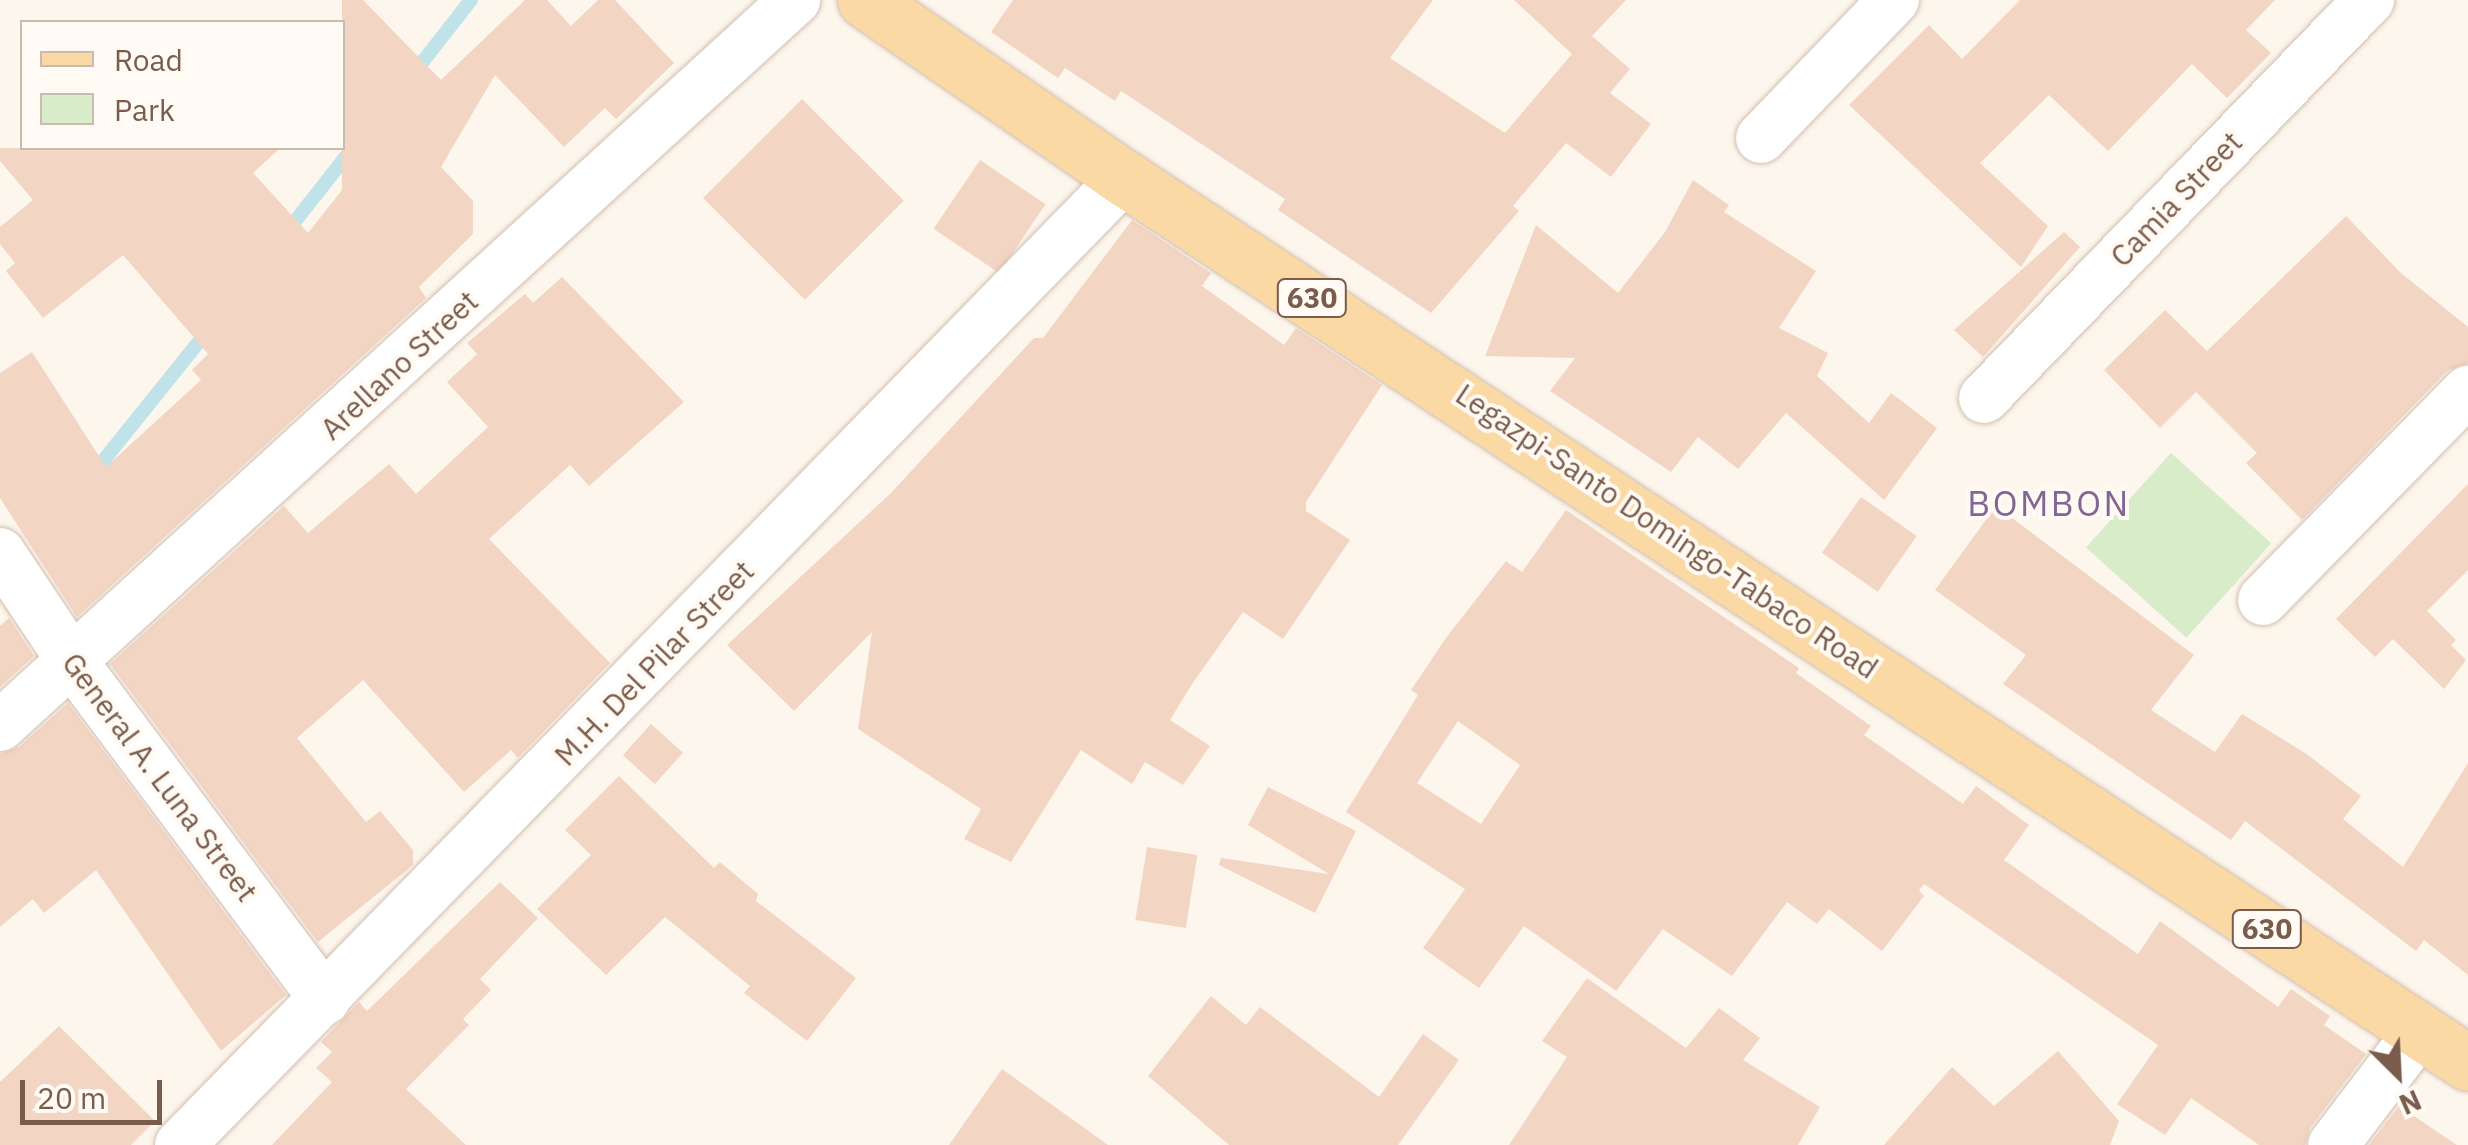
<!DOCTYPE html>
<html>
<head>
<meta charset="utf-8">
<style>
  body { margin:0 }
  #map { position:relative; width:2468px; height:1145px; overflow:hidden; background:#fdf6ec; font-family:"IBM Plex Sans",sans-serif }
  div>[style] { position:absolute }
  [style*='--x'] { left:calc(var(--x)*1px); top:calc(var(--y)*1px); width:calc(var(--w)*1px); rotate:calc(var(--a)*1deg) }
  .green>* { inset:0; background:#d8ecc9; transform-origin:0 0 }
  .stream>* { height:14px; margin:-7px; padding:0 7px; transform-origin:7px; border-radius:7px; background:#bfe3e8 }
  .building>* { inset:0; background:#f3d5c3; transform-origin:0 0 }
  .roads { filter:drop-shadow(0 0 2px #d1beb0) drop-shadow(0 0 2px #d1beb0) }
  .minor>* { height:50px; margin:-25px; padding:0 25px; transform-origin:25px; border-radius:25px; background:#fff }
  .primary>* { height:55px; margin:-27.5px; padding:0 27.5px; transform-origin:27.5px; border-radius:27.5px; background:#fbd9a5 }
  span { translate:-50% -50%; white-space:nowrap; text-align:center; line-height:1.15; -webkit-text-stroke:8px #fffaf3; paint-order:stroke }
  .shield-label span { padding:2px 8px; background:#fffaf3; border:2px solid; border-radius:8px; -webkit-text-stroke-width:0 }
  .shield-label { font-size:28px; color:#7a5c4d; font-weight:700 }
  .street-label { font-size:30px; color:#7a5c4d }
  .quarter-label { font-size:35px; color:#846695; letter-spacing:2.5px }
  .legend { position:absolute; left:20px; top:20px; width:325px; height:130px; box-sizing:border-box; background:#fffaf3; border:2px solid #cabbb1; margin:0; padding:12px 18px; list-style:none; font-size:30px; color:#7a5c4d }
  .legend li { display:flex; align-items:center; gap:20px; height:50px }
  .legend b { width:50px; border:2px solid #cabbb1 }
  .north { position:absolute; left:2348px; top:1025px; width:100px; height:100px; -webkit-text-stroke:8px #fffaf3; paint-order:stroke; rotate:156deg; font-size:28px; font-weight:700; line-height:40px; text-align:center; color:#7a5c4d }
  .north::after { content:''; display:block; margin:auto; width:35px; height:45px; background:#7a5c4d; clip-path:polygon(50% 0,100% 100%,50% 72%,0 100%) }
  .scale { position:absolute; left:20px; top:1080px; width:142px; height:45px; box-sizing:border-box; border:5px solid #7a5c4d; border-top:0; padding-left:12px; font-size:30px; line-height:35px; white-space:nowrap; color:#7a5c4d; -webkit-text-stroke:8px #fffaf3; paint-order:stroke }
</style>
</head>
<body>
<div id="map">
  <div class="green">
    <div style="left:2171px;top:453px;width:135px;height:127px;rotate:42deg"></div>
  </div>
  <div class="stream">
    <div style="--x:413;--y:74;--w:94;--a:-51.9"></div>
    <div style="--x:285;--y:234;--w:108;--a:-51.8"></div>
    <div style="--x:91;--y:476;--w:189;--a:-51.2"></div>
  </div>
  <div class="building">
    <div style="clip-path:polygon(342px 0,363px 0,441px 80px,525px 0,547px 0,571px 26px,598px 0,615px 0,674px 63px,616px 119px,605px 108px,564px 147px,495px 75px,441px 167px,473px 201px,473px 234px,419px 287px,426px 298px,77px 617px,0 498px,0 373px,32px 352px,106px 467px,201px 380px,192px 370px,208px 354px,123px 255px,43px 318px,6px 271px,15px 263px,0 244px,0 227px,33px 200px,0 161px,0 148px,280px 148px,253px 173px,308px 233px,342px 190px)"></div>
    <div style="clip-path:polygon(1013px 0,1433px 0,1390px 58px,1505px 133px,1572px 54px,1514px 0,1626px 0,1592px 36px,1630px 69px,1610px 93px,1651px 124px,1611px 177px,1566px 143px,1513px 206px,1519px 211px,1431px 313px,1278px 210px,1285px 199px,1121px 91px,1115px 101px,1065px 68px,1058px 78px,991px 32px)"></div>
    <div style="clip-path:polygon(2020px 0,2275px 0,2246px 30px,2271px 53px,2227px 98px,2192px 64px,2108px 151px,2049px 95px,1980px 163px,2048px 226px,2021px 267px,1849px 105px,1929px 25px,1962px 59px)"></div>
    <div style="left:802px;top:99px;width:144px;height:140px;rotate:45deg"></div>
    <div style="left:980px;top:160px;width:79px;height:83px;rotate:34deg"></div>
    <div style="clip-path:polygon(1693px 180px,1729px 205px,1724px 212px,1816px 271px,1779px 328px,1828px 353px,1817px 376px,1869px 423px,1891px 393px,1937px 428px,1884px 500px,1786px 413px,1738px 469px,1698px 437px,1671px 472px,1550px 391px,1575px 358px,1485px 356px,1536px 225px,1618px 293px,1665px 232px)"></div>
    <div style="clip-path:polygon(2346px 216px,2401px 273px,2468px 327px,2468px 363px,2447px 371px,2302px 520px,2246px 463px,2257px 453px,2196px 392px,2160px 428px,2104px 370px,2165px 310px,2207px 351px)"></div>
    <div style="clip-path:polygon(1132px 220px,1211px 273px,1202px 286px,1284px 345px,1296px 328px,1382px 385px,1306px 502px,1306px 511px,1350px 540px,1283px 639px,1243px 612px,1192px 684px,1170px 720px,1210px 746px,1183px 785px,1145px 762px,1132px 784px,1081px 750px,1011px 862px,964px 839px,981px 809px,858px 729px,872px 632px,794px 711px,727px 645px,891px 493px,1034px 338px,1043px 338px)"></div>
    <div style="clip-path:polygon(2064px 232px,2080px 247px,1983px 357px,1954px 330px)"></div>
    <div style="clip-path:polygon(562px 277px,684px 402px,589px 486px,570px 465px,489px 539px,610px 663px,518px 758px,511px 750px,464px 792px,363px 680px,297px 738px,366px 822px,380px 811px,413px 850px,413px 865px,318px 942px,110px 664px,284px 506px,308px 533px,389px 464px,416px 494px,488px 427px,447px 382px,477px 354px,467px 343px,525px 294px,533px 303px)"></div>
    <div style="clip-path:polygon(2468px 484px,2468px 570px,2427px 611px,2456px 640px,2451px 645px,2466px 660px,2444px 689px,2393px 639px,2375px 657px,2336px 619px)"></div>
    <div style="left:1861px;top:497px;width:68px;height:68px;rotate:35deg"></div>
    <div style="clip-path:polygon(1996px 506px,2194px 655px,2151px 710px,2215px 752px,2242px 714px,2308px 755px,2361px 796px,2343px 819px,2403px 867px,2468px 763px,2468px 975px,2424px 940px,2416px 951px,2245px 821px,2231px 840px,2003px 684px,2026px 655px,1935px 590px)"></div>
    <div style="clip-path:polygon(evenodd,1566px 510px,1799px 668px,1796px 673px,1871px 726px,1864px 735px,1963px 804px,1976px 786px,2029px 825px,2004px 860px,2138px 954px,2160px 921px,2278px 1007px,2291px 989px,2330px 1016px,2324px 1025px,2366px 1054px,2310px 1128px,2305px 1145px,2259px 1145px,2191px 1098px,2165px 1135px,2117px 1104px,2158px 1045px,1924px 884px,1919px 890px,1924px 896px,1882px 951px,1829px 909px,1817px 924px,1787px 902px,1732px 976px,1663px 929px,1616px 991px,1524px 926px,1479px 988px,1423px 948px,1465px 889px,1346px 812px,1418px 695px,1411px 690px,1446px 638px,1506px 561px,1522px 572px,1566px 510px,1458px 721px,1520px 765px,1481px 824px,1417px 783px,1458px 721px)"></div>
    <div style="clip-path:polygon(9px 618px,34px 656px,0 687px,0 626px)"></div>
    <div style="clip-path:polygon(68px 703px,286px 995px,221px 1051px,96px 870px,44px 913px,33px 899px,0 927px,0 754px,19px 747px)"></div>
    <div style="left:651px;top:724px;width:43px;height:42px;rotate:42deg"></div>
    <div style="clip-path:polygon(619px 776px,714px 868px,720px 862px,758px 894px,756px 901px,856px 978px,807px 1041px,744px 993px,750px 986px,665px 917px,606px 975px,537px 909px,591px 855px,565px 830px)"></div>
    <div style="clip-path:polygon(1268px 787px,1356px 831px,1315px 913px,1219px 865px,1221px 858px,1329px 874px,1248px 825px)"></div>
    <div style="left:1147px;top:847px;width:51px;height:74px;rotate:9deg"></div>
    <div style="clip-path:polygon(500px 882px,538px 918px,480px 979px,491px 990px,463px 1019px,469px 1025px,406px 1089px,466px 1145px,272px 1145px,332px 1082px,316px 1068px,332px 1052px,321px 1042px,359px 1002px,367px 1011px)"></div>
    <div style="clip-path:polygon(1587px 978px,1686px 1048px,1719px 1008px,1760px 1038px,1743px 1060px,1820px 1107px,1798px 1145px,1509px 1145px,1567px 1057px,1542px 1041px)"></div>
    <div style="clip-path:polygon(1211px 996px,1246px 1025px,1260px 1007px,1379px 1097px,1423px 1034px,1459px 1060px,1398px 1145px,1229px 1145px,1148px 1076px)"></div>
    <div style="clip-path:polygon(59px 1026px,155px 1121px,131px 1145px,0 1145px,0 1082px)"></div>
    <div style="clip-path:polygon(2058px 1051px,2119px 1121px,2110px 1145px,1884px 1145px,1952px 1067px,1994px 1106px)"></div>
    <div style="clip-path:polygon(1002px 1069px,1108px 1145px,949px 1145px)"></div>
    <div style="clip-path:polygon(2399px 1106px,2457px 1145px,2369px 1145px)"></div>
  </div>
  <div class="roads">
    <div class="minor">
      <div style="--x:1761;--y:138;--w:192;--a:-46.1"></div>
      <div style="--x:1984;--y:398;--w:554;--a:-45.95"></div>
      <div style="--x:0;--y:553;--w:133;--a:56.3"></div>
      <div style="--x:74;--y:664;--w:419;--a:53.2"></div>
      <div style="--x:2263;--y:600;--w:293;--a:-45.6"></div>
      <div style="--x:0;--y:726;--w:1077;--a:-42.4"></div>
      <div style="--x:180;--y:1145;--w:1351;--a:-45.69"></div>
      <div style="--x:2333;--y:1145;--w:143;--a:-52.7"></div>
    </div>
    <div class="primary">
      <div style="--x:865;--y:0;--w:314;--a:34.5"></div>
      <div style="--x:1124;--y:178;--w:1609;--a:33.36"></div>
    </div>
  </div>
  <div class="shield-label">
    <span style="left:1312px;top:298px">630</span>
    <span style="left:2267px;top:929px">630</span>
  </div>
  <div class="street-label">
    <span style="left:2176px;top:199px;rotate:-46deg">Camia Street</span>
    <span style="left:399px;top:365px;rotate:-43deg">Arellano Street</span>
    <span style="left:1667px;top:531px;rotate:34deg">Legazpi-Santo Domingo-Tabaco Road</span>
    <span style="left:654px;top:663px;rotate:-46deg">M.H. Del Pilar Street</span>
    <span style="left:160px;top:777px;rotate:53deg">General A. Luna Street</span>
  </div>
  <div class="quarter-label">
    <span style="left:2049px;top:503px">BOMBON</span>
  </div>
  <ul class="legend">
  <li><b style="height:12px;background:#fbd9a5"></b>Road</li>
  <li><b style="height:28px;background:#d8ecc9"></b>Park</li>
  </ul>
  <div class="north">N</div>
  <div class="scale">20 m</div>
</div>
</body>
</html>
